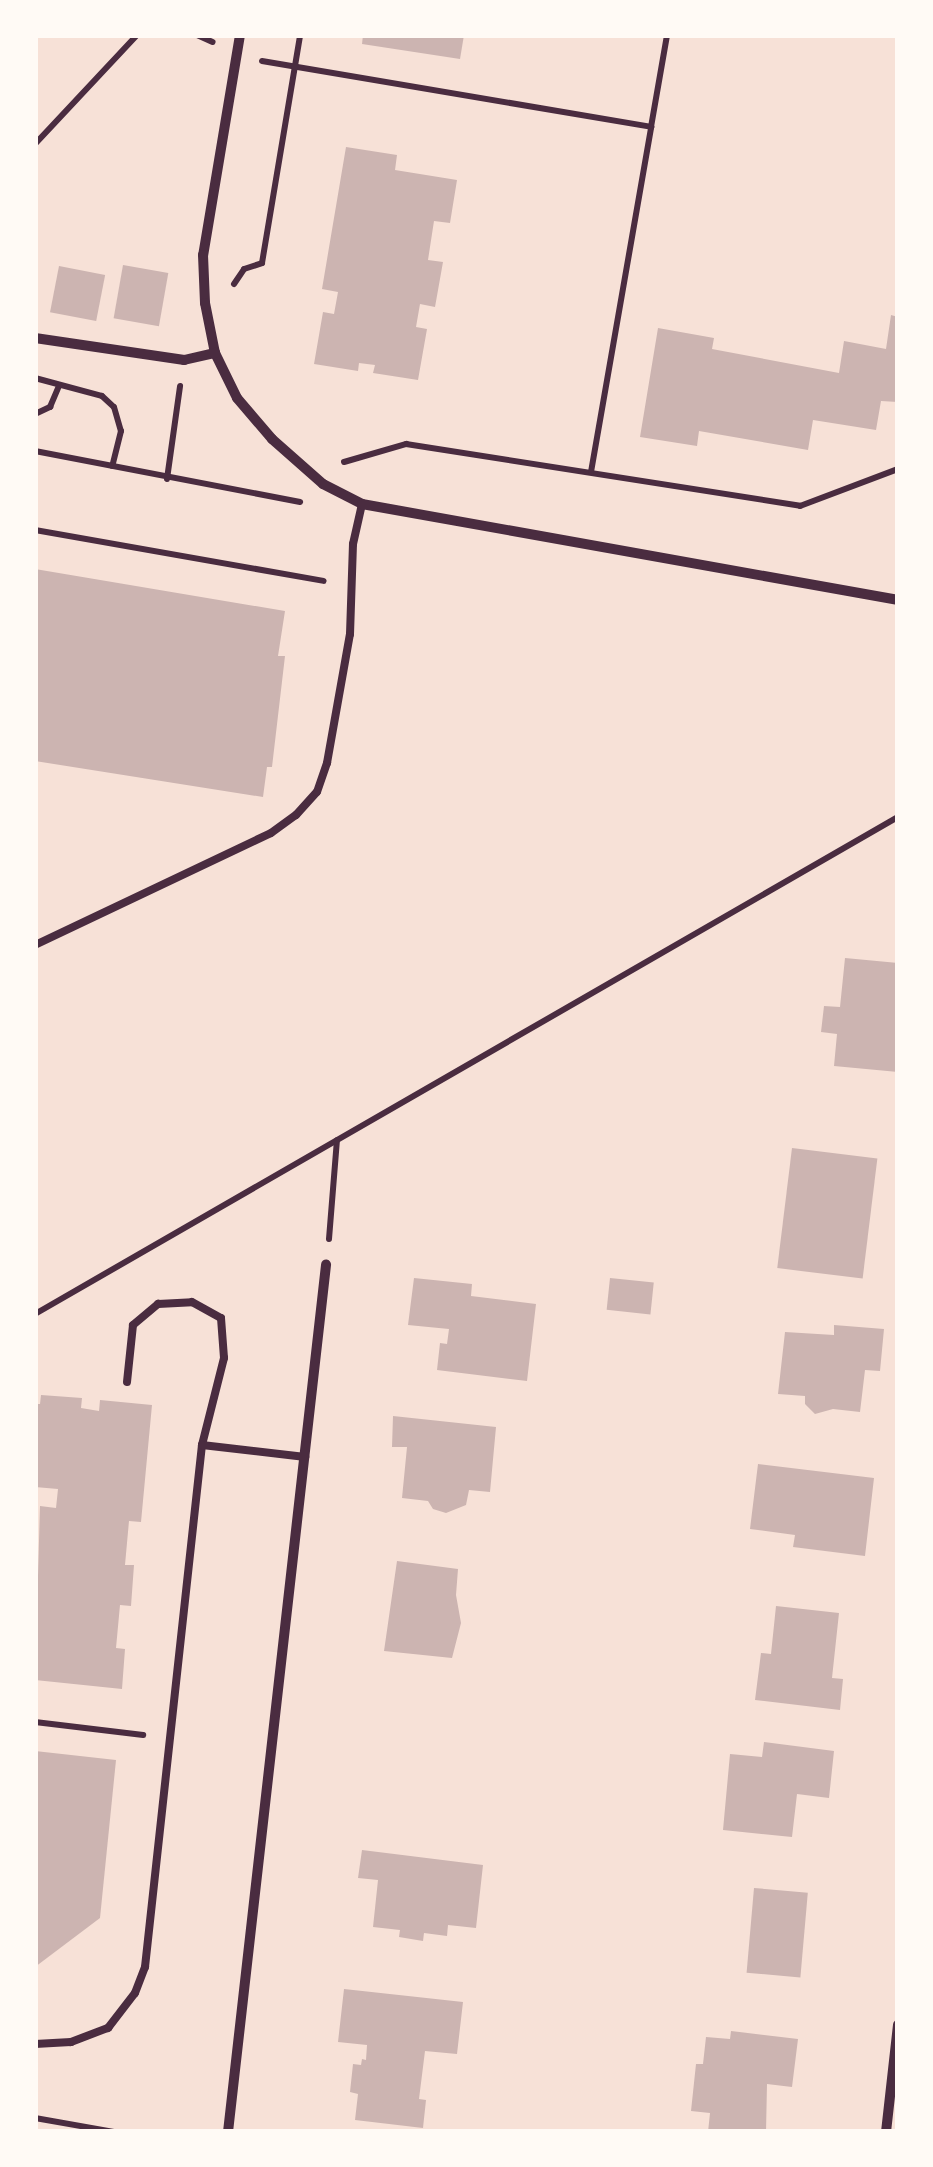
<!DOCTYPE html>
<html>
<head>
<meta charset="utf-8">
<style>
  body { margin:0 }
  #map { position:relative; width:933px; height:2167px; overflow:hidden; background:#f7e1d7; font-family:Arial,sans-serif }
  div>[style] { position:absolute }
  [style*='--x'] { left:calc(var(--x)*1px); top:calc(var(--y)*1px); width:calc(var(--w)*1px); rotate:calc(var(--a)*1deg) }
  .building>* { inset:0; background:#ccb4b1; transform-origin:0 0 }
  .path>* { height:6px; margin:-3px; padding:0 3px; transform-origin:3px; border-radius:3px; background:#4a2c40 }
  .service>* { height:8px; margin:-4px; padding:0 4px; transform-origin:4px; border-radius:4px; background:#4a2c40 }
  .minor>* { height:10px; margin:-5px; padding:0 5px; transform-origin:5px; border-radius:5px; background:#4a2c40 }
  span { translate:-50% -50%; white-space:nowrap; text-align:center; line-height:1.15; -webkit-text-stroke:8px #fffaf5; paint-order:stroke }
  .frame { position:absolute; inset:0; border:38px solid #fffaf5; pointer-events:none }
</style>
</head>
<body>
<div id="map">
  <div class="building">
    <div style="clip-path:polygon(363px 35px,464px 35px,460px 59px,362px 44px)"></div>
    <div style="clip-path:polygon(346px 147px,397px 155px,395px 170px,457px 180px,450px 223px,434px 221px,428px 260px,443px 262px,435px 307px,420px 304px,416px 327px,427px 329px,418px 380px,373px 373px,375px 365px,359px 363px,358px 371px,314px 364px,323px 312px,334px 314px,338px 292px,322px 289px)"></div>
    <div style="left:123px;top:265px;width:46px;height:54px;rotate:10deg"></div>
    <div style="left:59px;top:266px;width:47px;height:47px;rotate:11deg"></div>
    <div style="clip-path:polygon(891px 315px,898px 317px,898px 402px,881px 401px,876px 430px,813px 420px,808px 450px,699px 431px,697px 446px,640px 437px,658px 328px,714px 338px,712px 349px,839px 373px,844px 341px,886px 349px)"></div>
    <div style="clip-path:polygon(35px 569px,285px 611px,278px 656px,285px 656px,272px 767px,267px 767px,263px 797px,35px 761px)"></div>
    <div style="clip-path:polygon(845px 958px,898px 963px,898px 1072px,834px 1066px,837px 1034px,821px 1032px,824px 1006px,840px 1007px)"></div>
    <div style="left:792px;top:1148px;width:86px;height:121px;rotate:7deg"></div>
    <div style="clip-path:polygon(414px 1278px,472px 1284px,471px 1296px,536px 1304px,527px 1381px,437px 1370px,440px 1343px,447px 1344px,449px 1329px,408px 1325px)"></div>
    <div style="left:610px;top:1278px;width:44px;height:32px;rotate:6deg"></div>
    <div style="clip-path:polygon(834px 1325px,884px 1329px,880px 1371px,865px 1370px,860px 1412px,833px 1409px,815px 1414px,805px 1404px,805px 1396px,778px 1394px,785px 1332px,834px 1335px)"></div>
    <div style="clip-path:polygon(41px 1395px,82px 1398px,81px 1408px,99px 1411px,100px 1400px,152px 1405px,141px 1522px,129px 1521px,125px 1565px,134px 1565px,131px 1606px,120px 1605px,116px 1648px,125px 1649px,122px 1689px,35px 1680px,40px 1506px,56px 1508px,58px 1489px,35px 1487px,35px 1404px,40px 1404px)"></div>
    <div style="clip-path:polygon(393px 1416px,496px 1427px,490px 1492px,469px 1490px,466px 1505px,446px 1513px,433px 1509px,428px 1501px,402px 1498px,407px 1447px,392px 1447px)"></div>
    <div style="clip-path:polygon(758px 1464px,874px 1478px,865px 1556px,793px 1547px,795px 1535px,750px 1529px)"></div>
    <div style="clip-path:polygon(397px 1561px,458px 1569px,456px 1595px,461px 1623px,452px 1658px,384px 1651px)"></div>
    <div style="clip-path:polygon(776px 1606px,839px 1613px,832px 1678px,843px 1679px,840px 1710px,755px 1700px,761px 1653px,771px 1654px)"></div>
    <div style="clip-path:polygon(764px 1742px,834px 1751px,829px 1798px,797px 1794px,792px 1837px,723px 1830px,730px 1754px,762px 1757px)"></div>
    <div style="clip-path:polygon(35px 1751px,116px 1760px,100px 1918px,35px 1967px)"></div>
    <div style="clip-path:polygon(362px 1850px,483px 1865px,476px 1928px,448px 1925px,447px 1936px,424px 1933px,423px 1941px,399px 1937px,400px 1930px,373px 1927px,378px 1880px,358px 1878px)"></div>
    <div style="left:754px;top:1888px;width:54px;height:85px;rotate:5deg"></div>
    <div style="clip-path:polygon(344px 1989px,463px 2002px,457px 2054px,425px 2051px,419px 2099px,426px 2100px,423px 2128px,355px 2120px,358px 2094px,350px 2092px,353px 2064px,361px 2065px,362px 2059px,366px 2060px,367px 2045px,338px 2042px)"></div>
    <div style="clip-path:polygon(731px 2031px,798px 2039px,792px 2087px,767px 2084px,766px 2132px,708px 2132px,710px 2113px,691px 2111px,696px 2064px,703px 2064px,706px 2037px,730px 2039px)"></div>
  </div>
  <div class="path">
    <div style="--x:197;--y:35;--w:17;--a:24"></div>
    <div style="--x:262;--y:61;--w:395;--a:9.6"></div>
    <div style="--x:651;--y:127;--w:93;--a:-80.1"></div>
    <div style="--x:35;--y:144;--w:149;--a:-46.9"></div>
    <div style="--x:234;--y:284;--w:18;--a:-56"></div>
    <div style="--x:244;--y:269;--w:19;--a:-18"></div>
    <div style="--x:262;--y:263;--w:231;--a:-80.5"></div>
    <div style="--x:35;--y:378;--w:69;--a:15"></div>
    <div style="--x:102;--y:396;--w:16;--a:43"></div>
    <div style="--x:114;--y:407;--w:25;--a:74"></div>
    <div style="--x:121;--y:431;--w:36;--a:104"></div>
    <div style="--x:35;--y:414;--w:17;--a:-25"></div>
    <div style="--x:50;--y:407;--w:23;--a:-67"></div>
    <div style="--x:35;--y:451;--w:270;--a:10.9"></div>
    <div style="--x:344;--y:462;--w:65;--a:-16.2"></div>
    <div style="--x:406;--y:444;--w:399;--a:8.9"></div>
    <div style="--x:800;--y:506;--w:105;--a:-20.7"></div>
    <div style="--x:591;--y:472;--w:350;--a:-80.1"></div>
    <div style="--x:167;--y:479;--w:94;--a:-82"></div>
    <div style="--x:35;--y:530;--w:293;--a:10"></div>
    <div style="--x:329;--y:1239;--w:99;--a:-85.4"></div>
    <div style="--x:35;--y:1314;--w:996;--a:-29.94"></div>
    <div style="--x:35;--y:1722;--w:109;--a:6.9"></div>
    <div style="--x:35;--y:2118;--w:80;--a:10"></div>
  </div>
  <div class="service">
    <div style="--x:35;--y:945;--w:261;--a:-25.4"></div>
    <div style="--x:271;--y:833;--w:31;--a:-36"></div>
    <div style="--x:296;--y:815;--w:31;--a:-48"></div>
    <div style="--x:317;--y:792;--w:31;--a:-71"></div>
    <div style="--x:327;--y:763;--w:131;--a:-79.9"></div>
    <div style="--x:350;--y:634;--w:90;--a:-88.1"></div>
    <div style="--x:353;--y:544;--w:41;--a:-77.3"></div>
    <div style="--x:127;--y:1382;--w:57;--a:-84"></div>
    <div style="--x:133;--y:1325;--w:33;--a:-40"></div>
    <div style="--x:158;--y:1304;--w:34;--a:-3"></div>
    <div style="--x:192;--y:1302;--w:33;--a:29"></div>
    <div style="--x:221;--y:1318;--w:40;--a:85.7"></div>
    <div style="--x:224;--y:1358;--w:90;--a:104.2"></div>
    <div style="--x:35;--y:2044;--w:36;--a:-3"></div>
    <div style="--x:71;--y:2042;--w:40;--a:-21"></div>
    <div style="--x:108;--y:2028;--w:44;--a:-52.4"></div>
    <div style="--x:135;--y:1993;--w:28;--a:-69"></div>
    <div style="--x:145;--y:1967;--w:525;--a:-83.77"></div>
    <div style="--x:202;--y:1445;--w:104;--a:6.6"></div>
  </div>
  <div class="minor">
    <div style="--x:240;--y:35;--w:223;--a:99.5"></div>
    <div style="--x:203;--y:255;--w:48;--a:87.6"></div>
    <div style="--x:205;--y:303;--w:51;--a:78.7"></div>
    <div style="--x:215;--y:353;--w:50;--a:63.9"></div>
    <div style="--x:237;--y:398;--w:54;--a:49.5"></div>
    <div style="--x:272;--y:439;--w:68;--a:41.4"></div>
    <div style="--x:323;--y:484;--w:44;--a:27.1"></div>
    <div style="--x:362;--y:504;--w:545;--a:10.15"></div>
    <div style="--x:35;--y:338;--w:151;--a:8.4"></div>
    <div style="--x:184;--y:360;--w:32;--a:-13"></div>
    <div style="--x:228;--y:2132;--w:873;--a:-83.55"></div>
    <div style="--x:886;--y:2132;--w:108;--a:-83.6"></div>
  </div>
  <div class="frame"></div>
</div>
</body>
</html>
